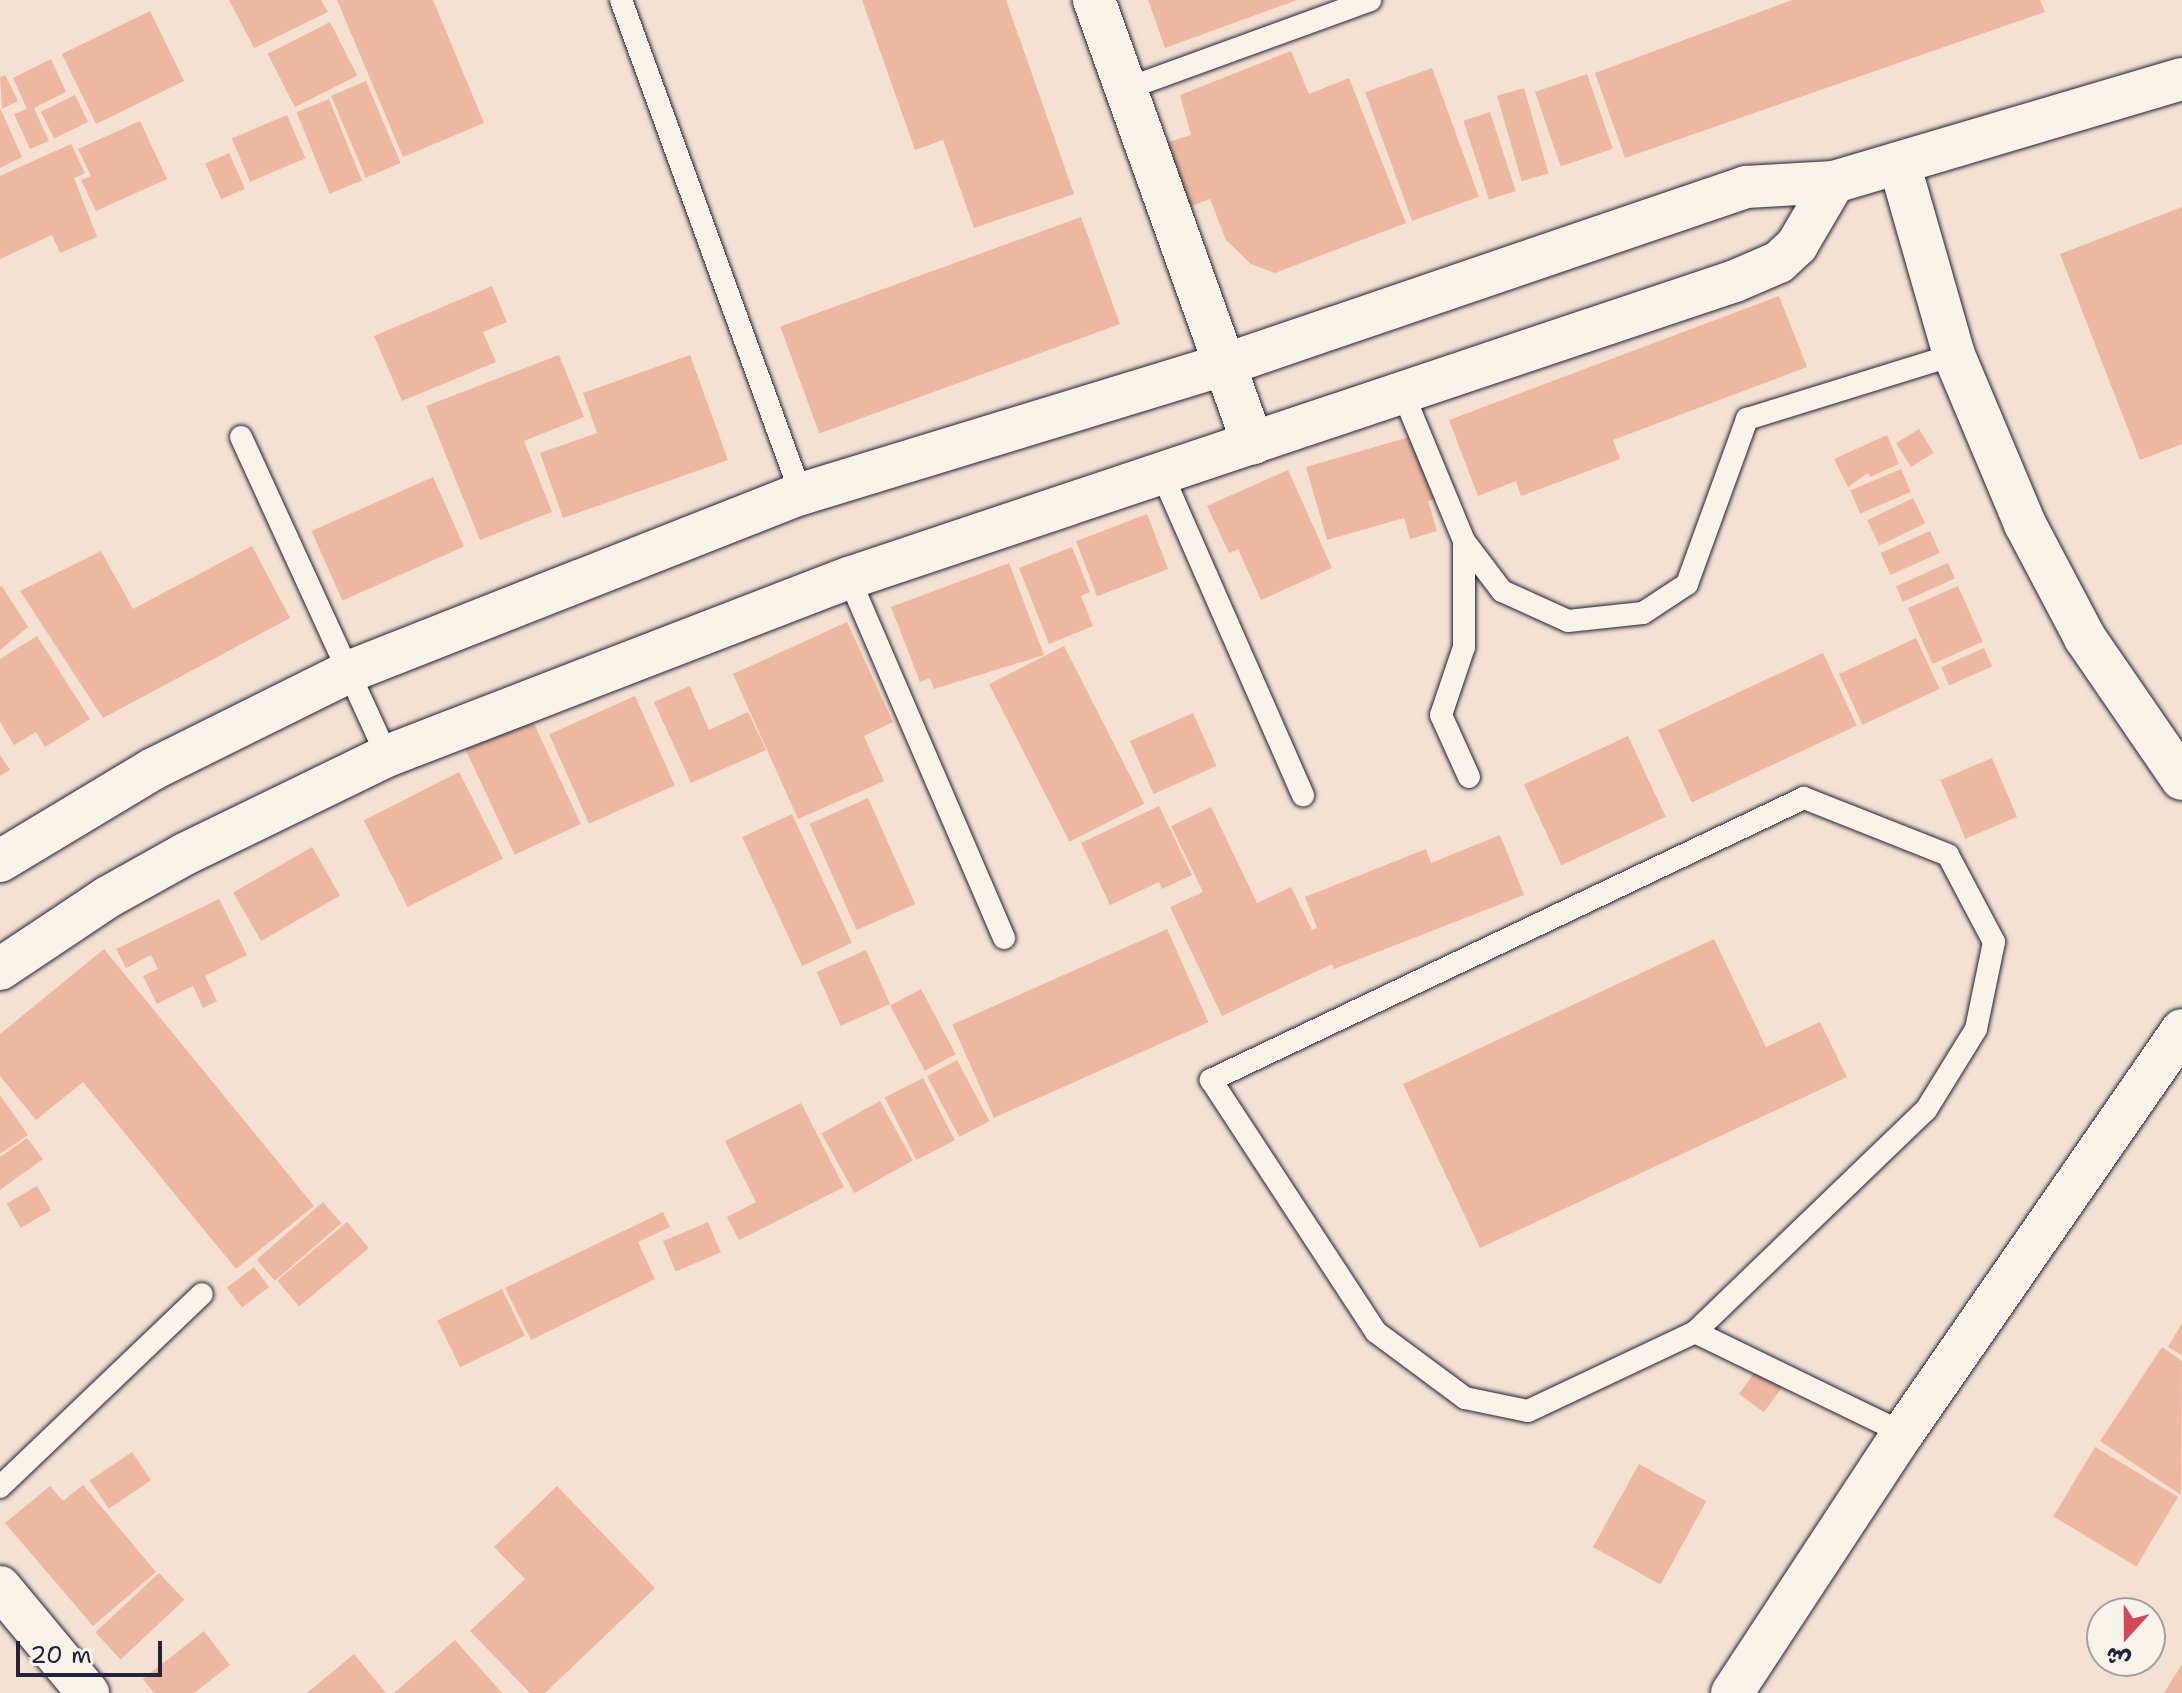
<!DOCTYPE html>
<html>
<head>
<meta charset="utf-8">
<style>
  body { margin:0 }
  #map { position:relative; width:2182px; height:1693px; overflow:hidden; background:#f4e1d2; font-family:"Shantell Sans","Playpen Sans Arabic",sans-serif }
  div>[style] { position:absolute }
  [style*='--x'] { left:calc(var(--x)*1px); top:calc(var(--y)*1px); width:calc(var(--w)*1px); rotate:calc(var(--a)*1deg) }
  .building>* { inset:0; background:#edb89f; transform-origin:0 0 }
  .roads { filter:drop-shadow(0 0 2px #22223b) drop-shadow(0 0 2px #22223b) }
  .service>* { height:22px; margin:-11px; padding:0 11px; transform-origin:11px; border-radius:11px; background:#f7f3e8 }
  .minor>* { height:42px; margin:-21px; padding:0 21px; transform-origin:21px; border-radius:21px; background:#f7f3e8 }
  span { translate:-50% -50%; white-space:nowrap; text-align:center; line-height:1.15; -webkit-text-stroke:7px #f7f3e8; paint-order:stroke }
  .north { position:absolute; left:2086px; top:1597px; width:80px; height:80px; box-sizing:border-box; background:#f7f3e8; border:2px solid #a29fa3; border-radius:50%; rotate:201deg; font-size:22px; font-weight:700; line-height:32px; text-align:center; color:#22223b }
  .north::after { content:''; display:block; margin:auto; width:28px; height:36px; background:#d1495b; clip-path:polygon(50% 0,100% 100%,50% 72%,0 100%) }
  .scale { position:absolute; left:16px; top:1641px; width:146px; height:36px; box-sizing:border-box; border:4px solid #22223b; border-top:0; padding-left:10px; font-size:24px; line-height:28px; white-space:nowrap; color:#22223b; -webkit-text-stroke:6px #f7f3e8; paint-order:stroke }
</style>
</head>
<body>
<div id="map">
  <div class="building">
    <div style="clip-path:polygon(229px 0,321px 0,328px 12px,254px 48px)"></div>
    <div style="clip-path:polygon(337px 0,433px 0,484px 123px,403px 157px)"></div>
    <div style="clip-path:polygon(862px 0,1006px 0,1074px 194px,974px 228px,943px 140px,915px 150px)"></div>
    <div style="clip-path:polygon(1148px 0,1297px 0,1165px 48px)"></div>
    <div style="clip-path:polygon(1792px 0,2040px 0,2045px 12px,1625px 158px,1595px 73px)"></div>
    <div style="left:150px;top:11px;width:78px;height:98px;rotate:64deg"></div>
    <div style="left:330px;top:22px;width:60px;height:70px;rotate:63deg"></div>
    <div style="clip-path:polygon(1291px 51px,1309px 94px,1349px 78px,1406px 223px,1275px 273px,1251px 264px,1226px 240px,1210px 199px,1186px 208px,1165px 143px,1191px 135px,1180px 95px)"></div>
    <div style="clip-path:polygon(51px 59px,66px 92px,34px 108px,49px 141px,30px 149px,14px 114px,27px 109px,13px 78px)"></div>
    <div style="left:1432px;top:68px;width:137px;height:71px;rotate:70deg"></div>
    <div style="left:1587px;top:74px;width:79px;height:55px;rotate:71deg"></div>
    <div style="clip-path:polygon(5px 75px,18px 101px,2px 109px,0 77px)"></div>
    <div style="left:366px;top:81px;width:89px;height:38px;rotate:67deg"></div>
    <div style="left:1524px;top:88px;width:89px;height:28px;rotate:74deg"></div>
    <div style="left:75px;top:95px;width:30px;height:38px;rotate:64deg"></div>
    <div style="left:329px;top:99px;width:88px;height:35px;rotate:68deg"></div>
    <div style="clip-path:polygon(0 108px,22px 157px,0 168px)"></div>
    <div style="left:1490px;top:112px;width:83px;height:28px;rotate:72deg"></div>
    <div style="left:287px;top:115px;width:47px;height:60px;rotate:67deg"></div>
    <div style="clip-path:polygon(140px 121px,167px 179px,96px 211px,81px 180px,91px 176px,78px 149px)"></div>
    <div style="clip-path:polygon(71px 144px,85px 173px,74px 178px,97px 237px,60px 253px,52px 235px,0 259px,0 176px)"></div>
    <div style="left:229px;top:153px;width:39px;height:26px;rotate:66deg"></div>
    <div style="clip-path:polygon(2182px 207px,2182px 444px,2140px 460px,2060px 254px)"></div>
    <div style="left:1081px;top:217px;width:114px;height:320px;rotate:70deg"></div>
    <div style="clip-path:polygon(492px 286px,507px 322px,483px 332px,496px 362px,402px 401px,374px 336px)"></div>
    <div style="clip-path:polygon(1779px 296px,1807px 367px,1613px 440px,1620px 459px,1521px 496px,1516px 481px,1478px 496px,1449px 420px)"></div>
    <div style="clip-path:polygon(559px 355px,584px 417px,524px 441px,552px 512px,480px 540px,426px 406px)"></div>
    <div style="clip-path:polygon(690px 355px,728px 460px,563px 518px,540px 453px,597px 433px,583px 393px)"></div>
    <div style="left:1919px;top:429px;width:28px;height:27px;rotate:58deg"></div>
    <div style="clip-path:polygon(1416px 435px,1435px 499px,1428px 501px,1437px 531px,1410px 539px,1404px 518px,1327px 540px,1306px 467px)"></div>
    <div style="clip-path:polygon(1887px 435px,1899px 464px,1870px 477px,1868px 473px,1848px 487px,1834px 459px)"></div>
    <div style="left:1901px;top:469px;width:25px;height:55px;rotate:67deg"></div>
    <div style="clip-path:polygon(1288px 470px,1332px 568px,1261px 600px,1238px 549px,1229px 553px,1207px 506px)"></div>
    <div style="left:433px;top:477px;width:76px;height:133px;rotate:66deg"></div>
    <div style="left:1913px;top:498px;width:28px;height:51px;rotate:64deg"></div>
    <div style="left:1147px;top:514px;width:59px;height:76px;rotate:69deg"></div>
    <div style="left:1930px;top:531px;width:24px;height:54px;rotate:66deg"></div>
    <div style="clip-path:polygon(252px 546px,290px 618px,103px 718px,20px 591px,101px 551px,133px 609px)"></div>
    <div style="clip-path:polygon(1072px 547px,1090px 592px,1081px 596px,1093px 626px,1049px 644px,1019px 568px)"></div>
    <div style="clip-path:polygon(1009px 563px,1044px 655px,934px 689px,930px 678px,920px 682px,891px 607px)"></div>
    <div style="left:1948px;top:563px;width:17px;height:57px;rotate:66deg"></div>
    <div style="clip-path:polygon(2px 586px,28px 627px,0 650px,0 587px)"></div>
    <div style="left:1958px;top:586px;width:61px;height:55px;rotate:66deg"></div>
    <div style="clip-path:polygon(847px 622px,893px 722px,864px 736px,884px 781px,798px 819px,733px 674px)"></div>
    <div style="clip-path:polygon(37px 636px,90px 719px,45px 747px,36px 732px,14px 745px,0 722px,0 659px)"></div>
    <div style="left:1916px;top:638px;width:56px;height:85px;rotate:65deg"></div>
    <div style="left:1064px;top:646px;width:177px;height:84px;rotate:63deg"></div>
    <div style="left:1984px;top:648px;width:20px;height:47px;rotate:66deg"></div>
    <div style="left:1823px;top:653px;width:80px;height:182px;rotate:65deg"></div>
    <div style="clip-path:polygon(690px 686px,709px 730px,748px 712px,766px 750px,691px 783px,654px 702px)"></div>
    <div style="left:635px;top:696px;width:98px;height:94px;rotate:66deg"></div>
    <div style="left:1193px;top:713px;width:58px;height:69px;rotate:66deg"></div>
    <div style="left:531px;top:717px;width:118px;height:73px;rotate:65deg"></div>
    <div style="left:1628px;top:736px;width:89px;height:115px;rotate:65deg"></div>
    <div style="clip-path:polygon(0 755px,10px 770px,0 776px)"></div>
    <div style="left:1992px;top:758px;width:64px;height:56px;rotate:67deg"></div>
    <div style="left:459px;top:772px;width:97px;height:107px;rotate:63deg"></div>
    <div style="left:868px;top:798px;width:116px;height:64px;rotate:66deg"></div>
    <div style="clip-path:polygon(1159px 806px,1192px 875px,1162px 889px,1159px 882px,1110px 905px,1081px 843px)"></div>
    <div style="clip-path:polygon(1211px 807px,1257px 903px,1291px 887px,1312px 930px,1317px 928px,1305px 897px,1426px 849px,1431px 863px,1500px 835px,1524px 895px,1334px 969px,1332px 964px,1222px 1016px,1170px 907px,1203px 892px,1171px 826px)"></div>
    <div style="left:792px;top:814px;width:142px;height:55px;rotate:65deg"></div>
    <div style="left:312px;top:847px;width:56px;height:91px;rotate:60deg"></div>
    <div style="clip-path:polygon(219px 899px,247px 955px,205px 976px,217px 1001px,203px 1008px,193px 986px,157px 1004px,143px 976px,158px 969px,151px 955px,126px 968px,116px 949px)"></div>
    <div style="left:1167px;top:929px;width:102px;height:235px;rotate:66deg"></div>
    <div style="clip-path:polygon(1714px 939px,1766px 1047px,1820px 1022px,1847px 1077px,1480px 1248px,1403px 1084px)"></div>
    <div style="clip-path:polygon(104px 949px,314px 1206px,236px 1269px,83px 1082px,36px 1120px,0 1076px,0 1034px)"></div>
    <div style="left:866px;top:950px;width:59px;height:54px;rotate:66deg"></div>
    <div style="left:921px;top:989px;width:74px;height:35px;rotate:62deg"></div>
    <div style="left:957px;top:1060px;width:69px;height:34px;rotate:62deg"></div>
    <div style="left:923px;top:1078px;width:70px;height:43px;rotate:63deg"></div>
    <div style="clip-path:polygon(0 1095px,28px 1135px,0 1154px)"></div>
    <div style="left:880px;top:1101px;width:68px;height:67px;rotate:61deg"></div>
    <div style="clip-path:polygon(801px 1103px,844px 1187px,739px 1240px,727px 1217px,756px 1202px,725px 1141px)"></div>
    <div style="clip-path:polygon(27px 1138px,43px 1159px,0 1190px,0 1157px)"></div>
    <div style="left:37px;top:1186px;width:28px;height:35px;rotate:60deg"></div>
    <div style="left:323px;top:1202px;width:28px;height:88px;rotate:49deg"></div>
    <div style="clip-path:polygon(663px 1212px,670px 1227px,638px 1242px,655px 1279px,531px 1340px,505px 1288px)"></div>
    <div style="left:347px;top:1222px;width:34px;height:91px;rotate:50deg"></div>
    <div style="left:708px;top:1222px;width:33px;height:49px;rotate:67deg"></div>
    <div style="left:254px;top:1267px;width:25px;height:34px;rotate:53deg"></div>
    <div style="left:502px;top:1289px;width:52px;height:72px;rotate:64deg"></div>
    <div style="clip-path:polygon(2182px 1323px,2182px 1355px,2168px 1347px)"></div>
    <div style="clip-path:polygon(2162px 1347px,2182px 1361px,2181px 1495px,2100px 1441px)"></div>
    <div style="left:1760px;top:1365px;width:31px;height:36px;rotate:36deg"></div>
    <div style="left:2095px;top:1447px;width:97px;height:81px;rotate:31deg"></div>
    <div style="left:132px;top:1452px;width:34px;height:51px;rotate:56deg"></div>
    <div style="left:1639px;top:1464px;width:77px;height:95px;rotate:29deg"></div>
    <div style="clip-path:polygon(83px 1485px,156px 1572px,93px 1626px,5px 1523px,50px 1486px,63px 1501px)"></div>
    <div style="clip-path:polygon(557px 1486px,655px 1588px,545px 1693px,530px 1693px,470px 1631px,525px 1579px,494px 1547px)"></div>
    <div style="left:159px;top:1573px;width:37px;height:87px;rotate:47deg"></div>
    <div style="clip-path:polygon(204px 1631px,230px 1665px,194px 1693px,154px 1693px,143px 1679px)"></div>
    <div style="clip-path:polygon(455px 1640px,502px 1693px,394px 1693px)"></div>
    <div style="clip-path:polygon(354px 1654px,386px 1693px,307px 1693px)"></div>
    <div style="clip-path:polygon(2182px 1664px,2182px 1693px,2164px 1693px)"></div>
  </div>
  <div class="roads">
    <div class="service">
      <div style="--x:621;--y:0;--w:526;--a:69.98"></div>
      <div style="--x:1126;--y:89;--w:260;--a:-20"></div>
      <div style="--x:1402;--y:391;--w:162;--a:67.5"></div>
      <div style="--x:1464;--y:541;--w:63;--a:52.8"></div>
      <div style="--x:1502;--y:591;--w:72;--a:24.4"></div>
      <div style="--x:1568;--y:621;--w:75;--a:-6.1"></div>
      <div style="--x:1643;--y:613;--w:53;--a:-33.4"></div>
      <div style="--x:1687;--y:584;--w:176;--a:-70"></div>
      <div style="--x:1747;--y:419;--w:217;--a:-17.2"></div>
      <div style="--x:241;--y:437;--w:351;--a:65.4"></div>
      <div style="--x:1162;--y:474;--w:351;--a:66.3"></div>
      <div style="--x:1464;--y:541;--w:106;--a:90"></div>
      <div style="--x:1464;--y:647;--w:72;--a:108.7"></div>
      <div style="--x:1441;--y:715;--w:68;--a:65.7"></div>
      <div style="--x:849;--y:578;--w:392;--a:66.7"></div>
      <div style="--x:1695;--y:1332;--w:320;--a:-43.9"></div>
      <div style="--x:1926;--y:1110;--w:95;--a:-58.3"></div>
      <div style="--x:1976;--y:1029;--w:89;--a:-78.3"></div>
      <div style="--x:1994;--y:942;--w:98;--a:-117.9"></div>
      <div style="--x:1948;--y:855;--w:155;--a:-158.4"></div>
      <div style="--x:1804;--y:798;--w:657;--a:154.57"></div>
      <div style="--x:1211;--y:1080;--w:301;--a:56.8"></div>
      <div style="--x:1376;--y:1332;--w:111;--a:36.6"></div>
      <div style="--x:1465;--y:1398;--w:64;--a:11.7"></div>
      <div style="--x:1528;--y:1411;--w:185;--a:-25.3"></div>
      <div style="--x:1695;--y:1332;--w:231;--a:25.9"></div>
      <div style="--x:0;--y:1487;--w:279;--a:-43.7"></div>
    </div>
    <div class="minor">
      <div style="--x:1094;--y:0;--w:471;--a:70.3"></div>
      <div style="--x:1899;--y:163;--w:200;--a:74"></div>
      <div style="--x:1954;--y:355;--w:183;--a:67.2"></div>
      <div style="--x:2025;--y:524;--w:129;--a:62.2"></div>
      <div style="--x:2085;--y:638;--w:171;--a:55.5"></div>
      <div style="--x:0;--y:861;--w:179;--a:-31"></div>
      <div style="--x:153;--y:769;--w:218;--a:-26.4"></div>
      <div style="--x:348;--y:672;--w:487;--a:-21.5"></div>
      <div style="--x:801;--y:494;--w:442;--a:-17"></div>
      <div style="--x:1224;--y:365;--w:552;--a:-18.83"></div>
      <div style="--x:1746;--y:187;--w:88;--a:-3.3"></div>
      <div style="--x:1834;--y:182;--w:363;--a:-16.5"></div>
      <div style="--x:0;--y:969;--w:130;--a:-33.7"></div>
      <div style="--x:108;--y:897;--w:88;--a:-29.2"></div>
      <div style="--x:185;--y:854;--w:225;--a:-25.9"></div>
      <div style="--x:387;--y:756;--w:495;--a:-21.1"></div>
      <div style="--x:849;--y:578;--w:934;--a:-18.53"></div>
      <div style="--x:1735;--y:281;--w:48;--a:-23.4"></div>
      <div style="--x:1779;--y:262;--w:25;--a:-43"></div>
      <div style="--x:1797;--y:245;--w:73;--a:-59.6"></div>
      <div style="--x:0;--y:1587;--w:138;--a:50.3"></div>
      <div style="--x:1732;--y:1693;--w:311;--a:-56.7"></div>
      <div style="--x:1903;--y:1433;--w:490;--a:-55.3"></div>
    </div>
  </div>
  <div class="north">ش</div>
  <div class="scale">20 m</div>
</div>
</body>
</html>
